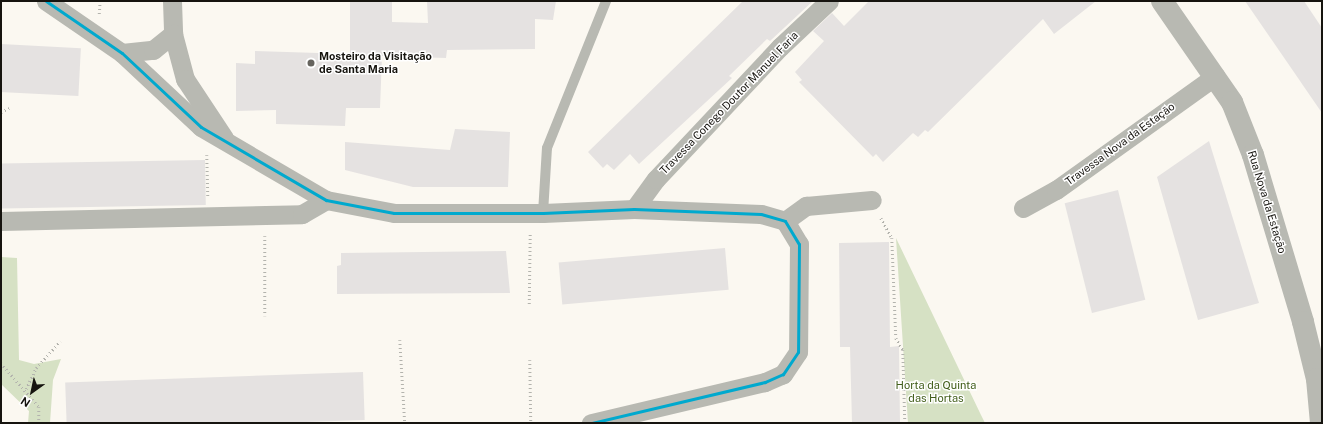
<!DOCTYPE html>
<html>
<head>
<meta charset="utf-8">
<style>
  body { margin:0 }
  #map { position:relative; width:1323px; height:424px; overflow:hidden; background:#fbf8f1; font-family:"Public Sans",sans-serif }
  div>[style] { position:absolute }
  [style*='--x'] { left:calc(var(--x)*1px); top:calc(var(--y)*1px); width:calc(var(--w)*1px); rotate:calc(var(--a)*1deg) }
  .green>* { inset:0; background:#d6e1c4 }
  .building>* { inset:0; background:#e5e2e1; transform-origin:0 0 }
  .path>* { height:2.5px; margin-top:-1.25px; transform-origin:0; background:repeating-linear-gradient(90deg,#b3b3ad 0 1px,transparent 0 4px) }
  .service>* { height:10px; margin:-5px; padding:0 5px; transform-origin:5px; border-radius:5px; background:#b8b9b2 }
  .minor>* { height:19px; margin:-9.5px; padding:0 9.5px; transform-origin:9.5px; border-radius:9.5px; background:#b8b9b2 }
  .tertiary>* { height:22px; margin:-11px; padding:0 11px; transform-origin:11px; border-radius:11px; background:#b8b9b2 }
  .bus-1>* { height:3px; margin:-1.5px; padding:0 1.5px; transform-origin:1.5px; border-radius:1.5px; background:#00a9ce }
  .dots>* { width:11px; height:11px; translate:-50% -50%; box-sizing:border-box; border:2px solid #fff; border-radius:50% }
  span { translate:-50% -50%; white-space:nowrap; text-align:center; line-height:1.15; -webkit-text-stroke:3px #fff; paint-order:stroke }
  .poi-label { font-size:11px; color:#16140f; font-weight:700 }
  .left { translate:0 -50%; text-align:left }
  .street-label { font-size:11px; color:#16140f }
  .park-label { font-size:11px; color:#405d19 }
  .frame { position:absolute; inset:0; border:2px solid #16140f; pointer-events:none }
  .north { position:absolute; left:12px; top:372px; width:40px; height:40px; -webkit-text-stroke:3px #fff; paint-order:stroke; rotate:213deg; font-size:11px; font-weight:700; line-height:16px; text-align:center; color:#16140f }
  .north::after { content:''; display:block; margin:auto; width:14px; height:18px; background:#16140f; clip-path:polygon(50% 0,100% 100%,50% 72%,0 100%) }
</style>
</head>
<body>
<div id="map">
  <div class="green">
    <div style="clip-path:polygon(896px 238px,981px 415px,985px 423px,908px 423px)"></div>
    <div style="clip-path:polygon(1px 257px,17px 258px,19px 360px,34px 364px,61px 359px,53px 380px,50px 423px,28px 423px,29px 411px,1px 384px)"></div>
  </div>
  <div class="building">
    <div style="clip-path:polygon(350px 1px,392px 1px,392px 22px,428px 23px,427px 1px,556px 1px,553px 20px,535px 19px,535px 49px,447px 50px,446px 58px,382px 56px,380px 108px,346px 108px,345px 126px,276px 124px,276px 110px,236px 111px,236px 63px,255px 64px,255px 51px,350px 54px)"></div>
    <div style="clip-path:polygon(743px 1px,813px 1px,770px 41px,767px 39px,729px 76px,732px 78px,639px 164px,630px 154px,614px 170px,607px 164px,603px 168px,588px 152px)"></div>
    <div style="clip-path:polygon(869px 1px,1096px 1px,1054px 34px,1043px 19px,928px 132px,925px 130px,918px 137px,913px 133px,883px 162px,876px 154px,873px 157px,799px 82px,802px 80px,795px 72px,824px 41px,813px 31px,832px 13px,844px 26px)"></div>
    <div style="clip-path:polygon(1245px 1px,1304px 1px,1322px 28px,1322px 113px)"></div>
    <div style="left:1px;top:44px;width:80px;height:48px;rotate:3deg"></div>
    <div style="clip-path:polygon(455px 129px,510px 132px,508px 187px,413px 187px,345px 170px,345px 142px,450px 150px)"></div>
    <div style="clip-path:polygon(1209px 141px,1259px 303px,1198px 320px,1157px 177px)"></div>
    <div style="left:205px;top:160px;width:45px;height:204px;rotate:89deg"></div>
    <div style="left:1118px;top:190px;width:113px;height:55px;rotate:76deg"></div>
    <div style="clip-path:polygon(889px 242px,890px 347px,899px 346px,900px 423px,852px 423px,850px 347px,840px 347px,839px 243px)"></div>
    <div style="left:725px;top:248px;width:42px;height:167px;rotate:85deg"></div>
    <div style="clip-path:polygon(506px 251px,510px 293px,337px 294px,337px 266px,341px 265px,341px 253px)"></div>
    <div style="left:363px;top:372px;width:48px;height:298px;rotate:88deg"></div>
  </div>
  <div class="path">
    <div style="--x:99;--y:14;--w:13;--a:-86"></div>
    <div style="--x:1;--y:112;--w:9;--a:-27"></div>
    <div style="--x:207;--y:155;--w:41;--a:88.6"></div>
    <div style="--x:881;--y:218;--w:23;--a:61"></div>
    <div style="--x:892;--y:238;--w:100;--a:87.7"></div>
    <div style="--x:896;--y:338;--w:14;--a:60"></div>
    <div style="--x:903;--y:350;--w:73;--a:88.4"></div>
    <div style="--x:265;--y:236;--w:80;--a:90"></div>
    <div style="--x:529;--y:304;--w:70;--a:-89.2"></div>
    <div style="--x:400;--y:340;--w:83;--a:86.6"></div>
    <div style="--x:530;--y:360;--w:63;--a:89.1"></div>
    <div style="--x:1;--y:363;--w:58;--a:49.2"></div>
    <div style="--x:39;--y:407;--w:16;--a:90"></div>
    <div style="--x:26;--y:389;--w:23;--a:-65"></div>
    <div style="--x:36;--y:368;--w:36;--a:-48"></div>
  </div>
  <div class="service">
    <div style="--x:543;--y:213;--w:65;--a:-86.5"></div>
    <div style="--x:547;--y:148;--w:158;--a:-68.1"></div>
  </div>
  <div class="minor">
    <div style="--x:46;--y:1;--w:92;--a:34.4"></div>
    <div style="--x:122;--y:53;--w:108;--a:43.1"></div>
    <div style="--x:201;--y:127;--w:145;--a:30.3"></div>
    <div style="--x:326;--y:200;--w:69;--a:10.8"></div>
    <div style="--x:394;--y:213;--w:149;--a:0"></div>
    <div style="--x:543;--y:213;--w:91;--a:-2.5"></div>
    <div style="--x:634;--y:209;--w:127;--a:2.3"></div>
    <div style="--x:761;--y:214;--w:25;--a:16"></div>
    <div style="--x:785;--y:221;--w:27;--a:59"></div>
    <div style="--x:799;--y:244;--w:108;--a:90.5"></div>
    <div style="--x:798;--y:352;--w:27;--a:124"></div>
    <div style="--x:783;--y:374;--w:20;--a:156"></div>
    <div style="--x:765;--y:382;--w:179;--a:166.7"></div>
    <div style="--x:172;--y:1;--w:33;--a:88"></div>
    <div style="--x:173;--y:34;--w:47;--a:75.1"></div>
    <div style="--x:185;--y:79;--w:71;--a:56.5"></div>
    <div style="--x:122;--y:53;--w:31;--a:-6"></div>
    <div style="--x:153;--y:50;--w:26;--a:-39"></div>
    <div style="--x:1023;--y:208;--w:38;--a:-29"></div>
    <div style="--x:1056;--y:190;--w:196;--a:-35.6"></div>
    <div style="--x:634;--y:209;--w:37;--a:-54"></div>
    <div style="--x:656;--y:179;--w:181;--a:-46.8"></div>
    <div style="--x:780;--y:47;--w:67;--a:-43.2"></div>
    <div style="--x:1;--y:221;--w:301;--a:-1.3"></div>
    <div style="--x:302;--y:214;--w:28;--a:-30"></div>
    <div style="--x:785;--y:221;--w:26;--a:-36"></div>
    <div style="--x:806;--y:206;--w:66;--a:-5.2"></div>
  </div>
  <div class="tertiary">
    <div style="--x:1162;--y:1;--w:123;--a:55.3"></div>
    <div style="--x:1232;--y:102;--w:57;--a:68.4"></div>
    <div style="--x:1253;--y:155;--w:174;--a:73.3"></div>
    <div style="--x:1303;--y:322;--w:59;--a:76.2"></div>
    <div style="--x:1317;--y:379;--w:44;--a:84.8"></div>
  </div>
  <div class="bus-1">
    <div style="--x:46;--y:1;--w:92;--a:34.4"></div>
    <div style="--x:122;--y:53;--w:108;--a:43.1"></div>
    <div style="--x:201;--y:127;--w:145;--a:30.3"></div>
    <div style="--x:326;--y:200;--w:69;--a:10.8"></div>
    <div style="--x:394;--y:213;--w:149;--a:0"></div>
    <div style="--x:543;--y:213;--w:91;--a:-2.5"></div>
    <div style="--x:634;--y:209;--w:127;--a:2.3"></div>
    <div style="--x:761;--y:214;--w:25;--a:16"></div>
    <div style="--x:785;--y:221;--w:27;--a:59"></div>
    <div style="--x:799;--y:244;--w:108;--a:90.5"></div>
    <div style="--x:798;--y:352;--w:27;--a:124"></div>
    <div style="--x:783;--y:374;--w:20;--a:156"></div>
    <div style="--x:765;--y:382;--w:179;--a:166.7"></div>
  </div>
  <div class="dots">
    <div style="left:311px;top:63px;background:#66645e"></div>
  </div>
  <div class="poi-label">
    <span class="left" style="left:319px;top:63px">Mosteiro da Visitação<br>de Santa Maria</span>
  </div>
  <div class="street-label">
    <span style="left:729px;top:103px;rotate:-46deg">Travessa Conego Doutor Manuel Faria</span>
    <span style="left:1120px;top:144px;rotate:-36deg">Travessa Nova da Estação</span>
    <span style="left:1267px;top:202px;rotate:73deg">Rua Nova da Estação</span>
  </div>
  <div class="park-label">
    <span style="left:936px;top:392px">Horta da Quinta<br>das Hortas</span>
  </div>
  <div class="frame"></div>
  <div class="north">N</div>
</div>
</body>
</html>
